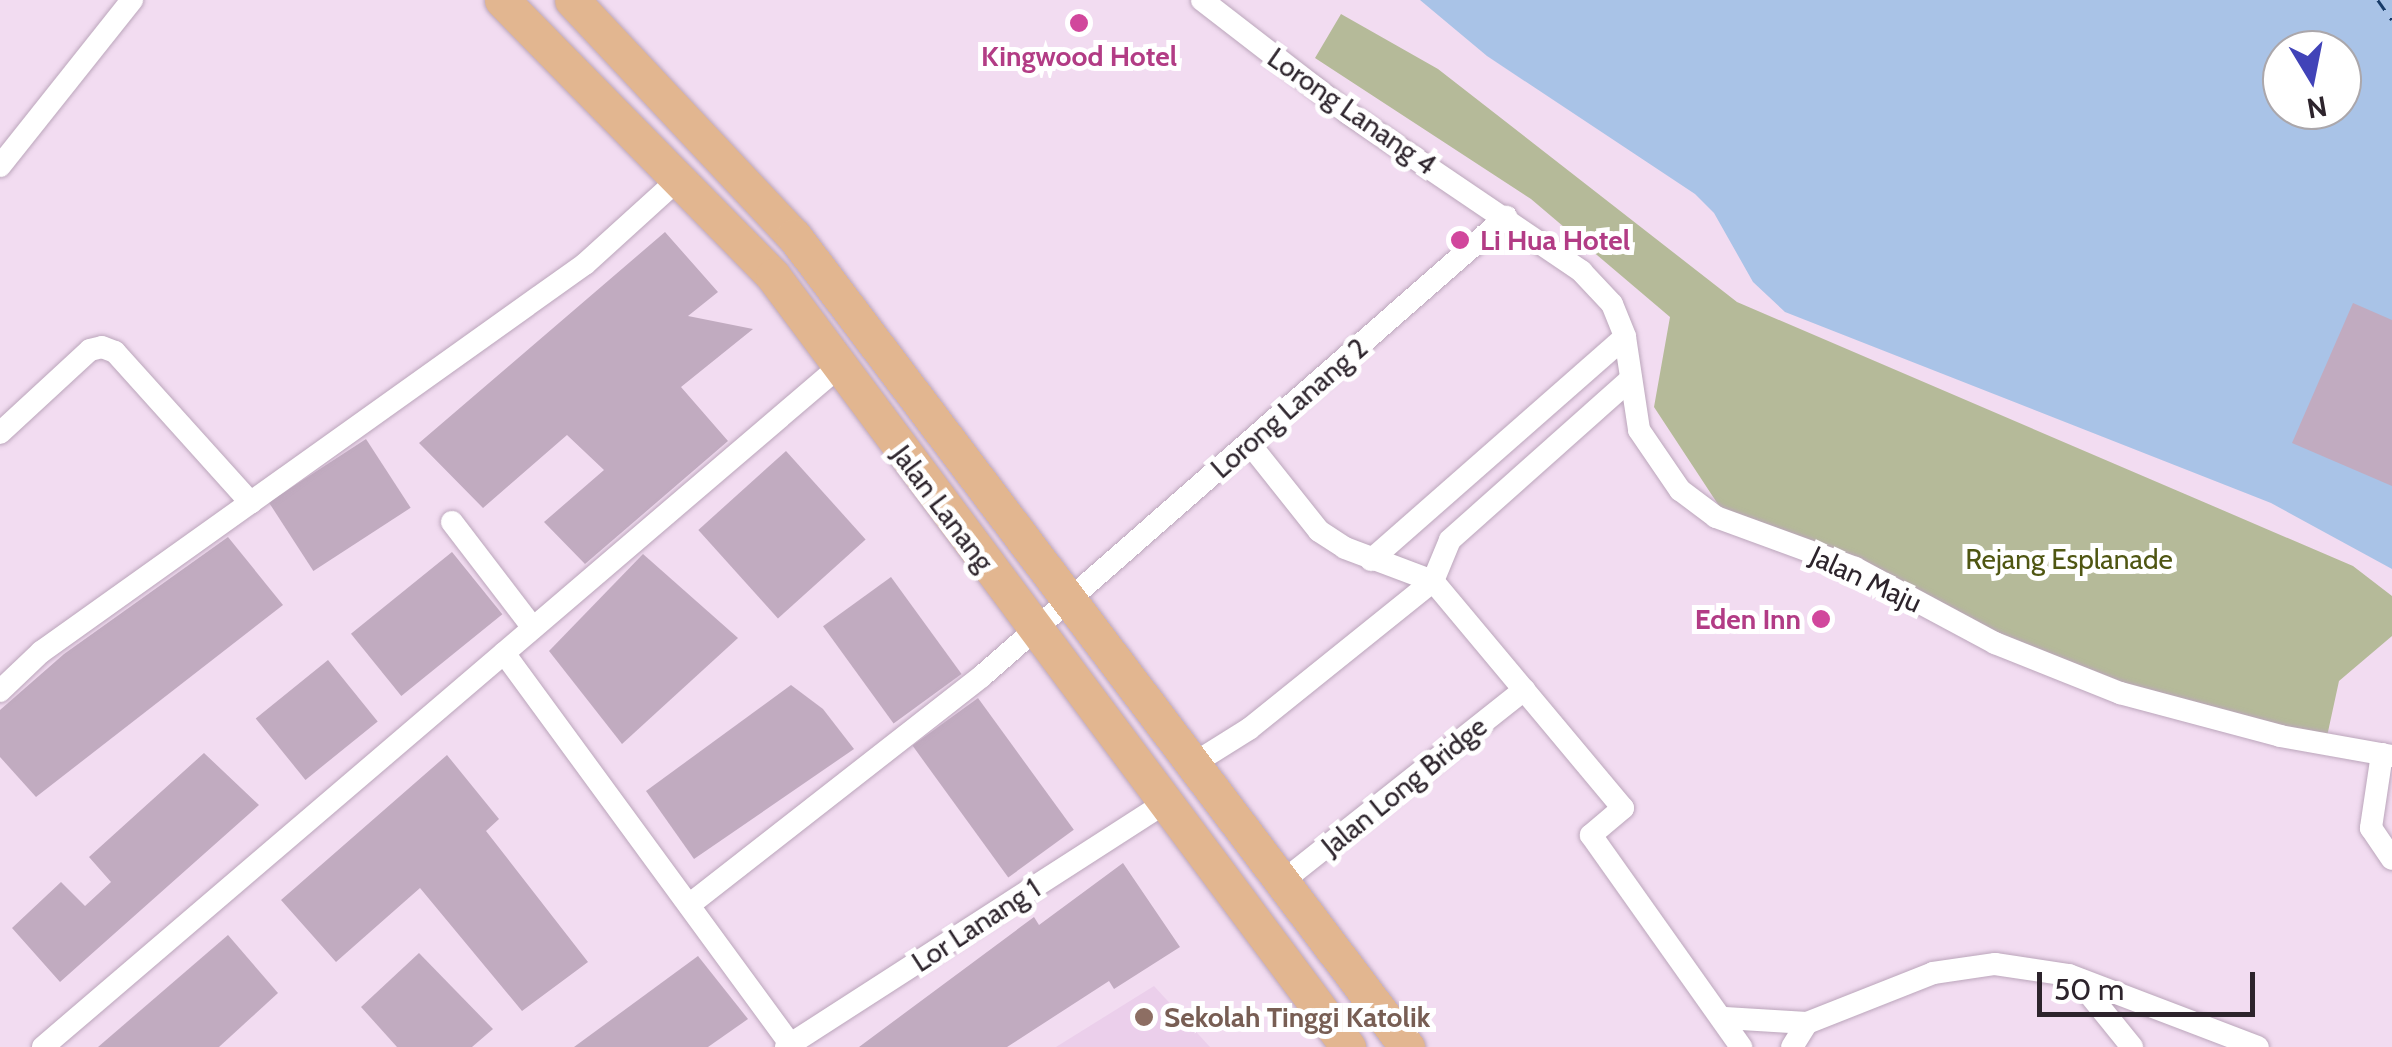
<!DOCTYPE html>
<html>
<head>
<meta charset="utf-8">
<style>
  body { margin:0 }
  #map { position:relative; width:2392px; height:1047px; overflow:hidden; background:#f2dcf1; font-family:Cabin,sans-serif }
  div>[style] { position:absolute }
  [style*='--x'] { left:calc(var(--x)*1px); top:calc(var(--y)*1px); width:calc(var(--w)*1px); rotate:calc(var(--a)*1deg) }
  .built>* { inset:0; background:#ebcfeb }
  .green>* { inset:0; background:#b5ba99 }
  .water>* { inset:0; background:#a9c3e7 }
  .ferry>* { height:2.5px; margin-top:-1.25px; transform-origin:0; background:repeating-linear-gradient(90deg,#183b68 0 12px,transparent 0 22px) }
  .building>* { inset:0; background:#c1abc0; transform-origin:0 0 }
  .roads { filter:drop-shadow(0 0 2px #bba6bb) drop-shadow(0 0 2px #bba6bb) }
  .street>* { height:22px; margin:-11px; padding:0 11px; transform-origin:11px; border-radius:11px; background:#fff }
  .primary>* { height:35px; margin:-17.5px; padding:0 17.5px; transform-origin:17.5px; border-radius:17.5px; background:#e2b690 }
  .dots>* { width:28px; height:28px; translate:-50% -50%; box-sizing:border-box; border:5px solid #fff; border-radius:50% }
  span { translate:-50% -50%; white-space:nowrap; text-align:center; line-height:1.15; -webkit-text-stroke:10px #fff; paint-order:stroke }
  .hotel-label { font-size:28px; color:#b23c85; font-weight:700 }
  .left { translate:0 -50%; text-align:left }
  .right { translate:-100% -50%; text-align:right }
  .street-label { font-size:28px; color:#2d242c }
  .park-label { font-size:28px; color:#4f5612 }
  .education-label { font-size:28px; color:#785e54; font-weight:700 }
  .north { position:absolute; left:2262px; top:30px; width:100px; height:100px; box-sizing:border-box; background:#fff; border:2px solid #aba7ab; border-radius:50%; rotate:170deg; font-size:28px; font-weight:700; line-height:40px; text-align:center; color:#2d242c }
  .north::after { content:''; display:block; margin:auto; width:35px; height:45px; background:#4143b8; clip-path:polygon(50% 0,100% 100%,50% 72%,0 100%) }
  .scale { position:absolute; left:2037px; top:972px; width:218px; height:45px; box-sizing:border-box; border:5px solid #2d242c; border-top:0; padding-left:12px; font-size:30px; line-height:35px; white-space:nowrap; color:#2d242c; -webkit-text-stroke:8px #fff; paint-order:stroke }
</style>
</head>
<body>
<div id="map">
  <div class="built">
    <div style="clip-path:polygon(1154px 986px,1210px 1047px,1056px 1047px)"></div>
  </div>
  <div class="green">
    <div style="clip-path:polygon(1341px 14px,1438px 69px,1737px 302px,2353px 566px,2392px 596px,2392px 636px,2339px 681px,2326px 741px,2034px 659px,1725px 515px,1654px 407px,1670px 317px,1531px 199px,1315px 58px)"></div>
  </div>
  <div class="water">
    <div style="clip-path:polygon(evenodd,1420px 0,2392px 0,2392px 569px,2271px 503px,1785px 312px,1753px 282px,1714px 213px,1695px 194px,1487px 56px,1420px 0,2282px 50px,2342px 50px,2342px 110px,2282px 110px,2282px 50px)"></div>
  </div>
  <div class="ferry">
    <div style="--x:2378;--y:0;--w:24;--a:55"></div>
  </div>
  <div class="building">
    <div style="clip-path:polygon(665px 232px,718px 292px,688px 316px,753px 329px,681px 387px,728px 441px,585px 564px,544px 522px,604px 470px,567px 435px,483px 508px,419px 443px)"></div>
    <div style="clip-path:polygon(2353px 303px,2392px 320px,2392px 486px,2292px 443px)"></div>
    <div style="left:366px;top:439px;width:82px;height:116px;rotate:57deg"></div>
    <div style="left:786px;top:451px;width:119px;height:118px;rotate:48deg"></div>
    <div style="clip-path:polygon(228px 537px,283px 605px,36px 797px,0 757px,0 710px,64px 654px)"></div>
    <div style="left:452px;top:552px;width:80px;height:130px;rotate:51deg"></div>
    <div style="clip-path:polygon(643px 554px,738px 638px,622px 744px,549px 651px)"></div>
    <div style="left:891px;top:577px;width:120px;height:84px;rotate:54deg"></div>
    <div style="left:328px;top:660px;width:79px;height:93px;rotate:51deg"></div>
    <div style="clip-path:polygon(791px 685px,823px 709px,854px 749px,694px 859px,646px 791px)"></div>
    <div style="left:978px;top:698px;width:163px;height:81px;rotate:54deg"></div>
    <div style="clip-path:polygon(204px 753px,259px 805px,60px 982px,12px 928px,61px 882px,85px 906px,111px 882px,89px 857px)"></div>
    <div style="clip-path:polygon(447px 755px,499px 819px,486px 831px,588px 962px,522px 1011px,420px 888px,336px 962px,281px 900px)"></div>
    <div style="clip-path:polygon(1123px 863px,1180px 947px,1114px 989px,1109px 981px,1007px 1047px,859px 1047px,1034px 917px,1039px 925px)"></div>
    <div style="clip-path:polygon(228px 935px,278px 993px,219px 1047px,98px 1047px)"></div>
    <div style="clip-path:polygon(419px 953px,493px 1029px,472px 1047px,397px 1047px,361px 1007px)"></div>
    <div style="clip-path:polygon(698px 956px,748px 1019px,708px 1047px,574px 1047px)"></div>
  </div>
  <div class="roads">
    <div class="street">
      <div style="--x:1202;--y:0;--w:185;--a:37.7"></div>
      <div style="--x:1348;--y:113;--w:282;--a:34.1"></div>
      <div style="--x:1581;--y:271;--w:45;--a:46.8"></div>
      <div style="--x:1612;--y:304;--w:35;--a:68"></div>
      <div style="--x:1625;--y:337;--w:94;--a:81.4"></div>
      <div style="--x:1639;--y:430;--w:73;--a:55.7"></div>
      <div style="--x:1680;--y:490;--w:45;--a:36.9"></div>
      <div style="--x:1716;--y:517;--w:148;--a:20.1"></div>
      <div style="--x:1855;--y:568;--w:159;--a:28.2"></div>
      <div style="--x:1995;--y:643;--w:135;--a:21.8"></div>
      <div style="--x:2120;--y:693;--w:166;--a:15"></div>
      <div style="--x:2280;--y:736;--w:114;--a:10.1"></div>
      <div style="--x:0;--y:166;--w:212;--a:-51.5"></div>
      <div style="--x:0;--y:433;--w:122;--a:-42.7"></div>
      <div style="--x:90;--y:350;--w:12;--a:-14"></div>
      <div style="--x:102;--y:347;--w:14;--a:21"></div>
      <div style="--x:115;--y:352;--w:203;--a:48"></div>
      <div style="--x:1249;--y:443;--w:112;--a:51.5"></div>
      <div style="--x:1319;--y:531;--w:31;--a:33"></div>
      <div style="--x:1345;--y:548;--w:94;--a:20.6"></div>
      <div style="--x:1433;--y:581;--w:296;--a:50.1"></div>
      <div style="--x:1623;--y:808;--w:42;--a:139.8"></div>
      <div style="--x:1591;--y:835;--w:260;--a:54.7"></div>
      <div style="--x:452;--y:522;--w:133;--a:52.6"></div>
      <div style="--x:1371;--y:560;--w:338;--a:-41.3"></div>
      <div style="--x:504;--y:653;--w:484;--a:53.8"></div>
      <div style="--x:0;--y:691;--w:57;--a:-43.6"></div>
      <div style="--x:41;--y:652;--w:668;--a:-35.5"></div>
      <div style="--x:585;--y:264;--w:130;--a:-42.2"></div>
      <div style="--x:2382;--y:754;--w:75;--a:98.5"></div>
      <div style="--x:2371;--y:828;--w:37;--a:56"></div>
      <div style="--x:1193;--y:764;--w:66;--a:-32"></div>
      <div style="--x:1249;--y:729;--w:236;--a:-38.8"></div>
      <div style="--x:1433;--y:581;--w:44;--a:-67.5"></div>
      <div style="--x:1450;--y:540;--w:242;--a:-41.7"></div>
      <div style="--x:1283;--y:881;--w:308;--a:-38.4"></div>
      <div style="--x:689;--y:905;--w:372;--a:-38"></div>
      <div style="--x:982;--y:676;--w:697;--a:-41.22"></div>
      <div style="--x:2081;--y:984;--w:81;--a:51"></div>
      <div style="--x:1725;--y:1018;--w:82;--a:3.5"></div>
      <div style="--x:1807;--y:1023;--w:136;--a:-21.6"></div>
      <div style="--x:1933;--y:973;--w:63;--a:-8.3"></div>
      <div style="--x:1995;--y:964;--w:75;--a:8.5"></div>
      <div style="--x:2069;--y:975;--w:202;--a:20.9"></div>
      <div style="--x:43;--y:1047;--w:1050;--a:-40.52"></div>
      <div style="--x:786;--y:1047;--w:452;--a:-32.8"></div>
      <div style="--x:1792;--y:1047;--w:28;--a:-58"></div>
    </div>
    <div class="primary">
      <div style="--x:502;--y:0;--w:387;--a:45.5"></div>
      <div style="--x:773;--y:276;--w:962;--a:53.28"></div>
      <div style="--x:572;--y:0;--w:324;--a:46.8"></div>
      <div style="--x:794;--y:236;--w:1017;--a:52.92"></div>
    </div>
  </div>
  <div class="dots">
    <div style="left:1079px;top:23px;background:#d1479c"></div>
    <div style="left:1460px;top:240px;background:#d1479c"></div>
    <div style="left:1821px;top:619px;background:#d1479c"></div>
    <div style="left:1144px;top:1017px;background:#8d6e63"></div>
  </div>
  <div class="hotel-label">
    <span style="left:1079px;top:56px">Kingwood Hotel</span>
    <span class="left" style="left:1480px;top:240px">Li Hua Hotel</span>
    <span class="right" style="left:1801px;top:619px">Eden Inn</span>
  </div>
  <div class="street-label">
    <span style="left:1352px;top:111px;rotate:35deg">Lorong Lanang 4</span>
    <span style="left:1289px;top:408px;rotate:-41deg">Lorong Lanang 2</span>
    <span style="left:943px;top:508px;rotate:53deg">Jalan Lanang</span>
    <span style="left:1866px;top:579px;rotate:25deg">Jalan Maju</span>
    <span style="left:1404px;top:786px;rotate:-39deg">Jalan Long Bridge</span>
    <span style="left:976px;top:925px;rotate:-33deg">Lor Lanang 1</span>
  </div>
  <div class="park-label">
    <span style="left:2069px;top:559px">Rejang Esplanade</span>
  </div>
  <div class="education-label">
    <span class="left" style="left:1164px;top:1017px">Sekolah Tinggi Katolik</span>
  </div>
  <div class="north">N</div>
  <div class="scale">50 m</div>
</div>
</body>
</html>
